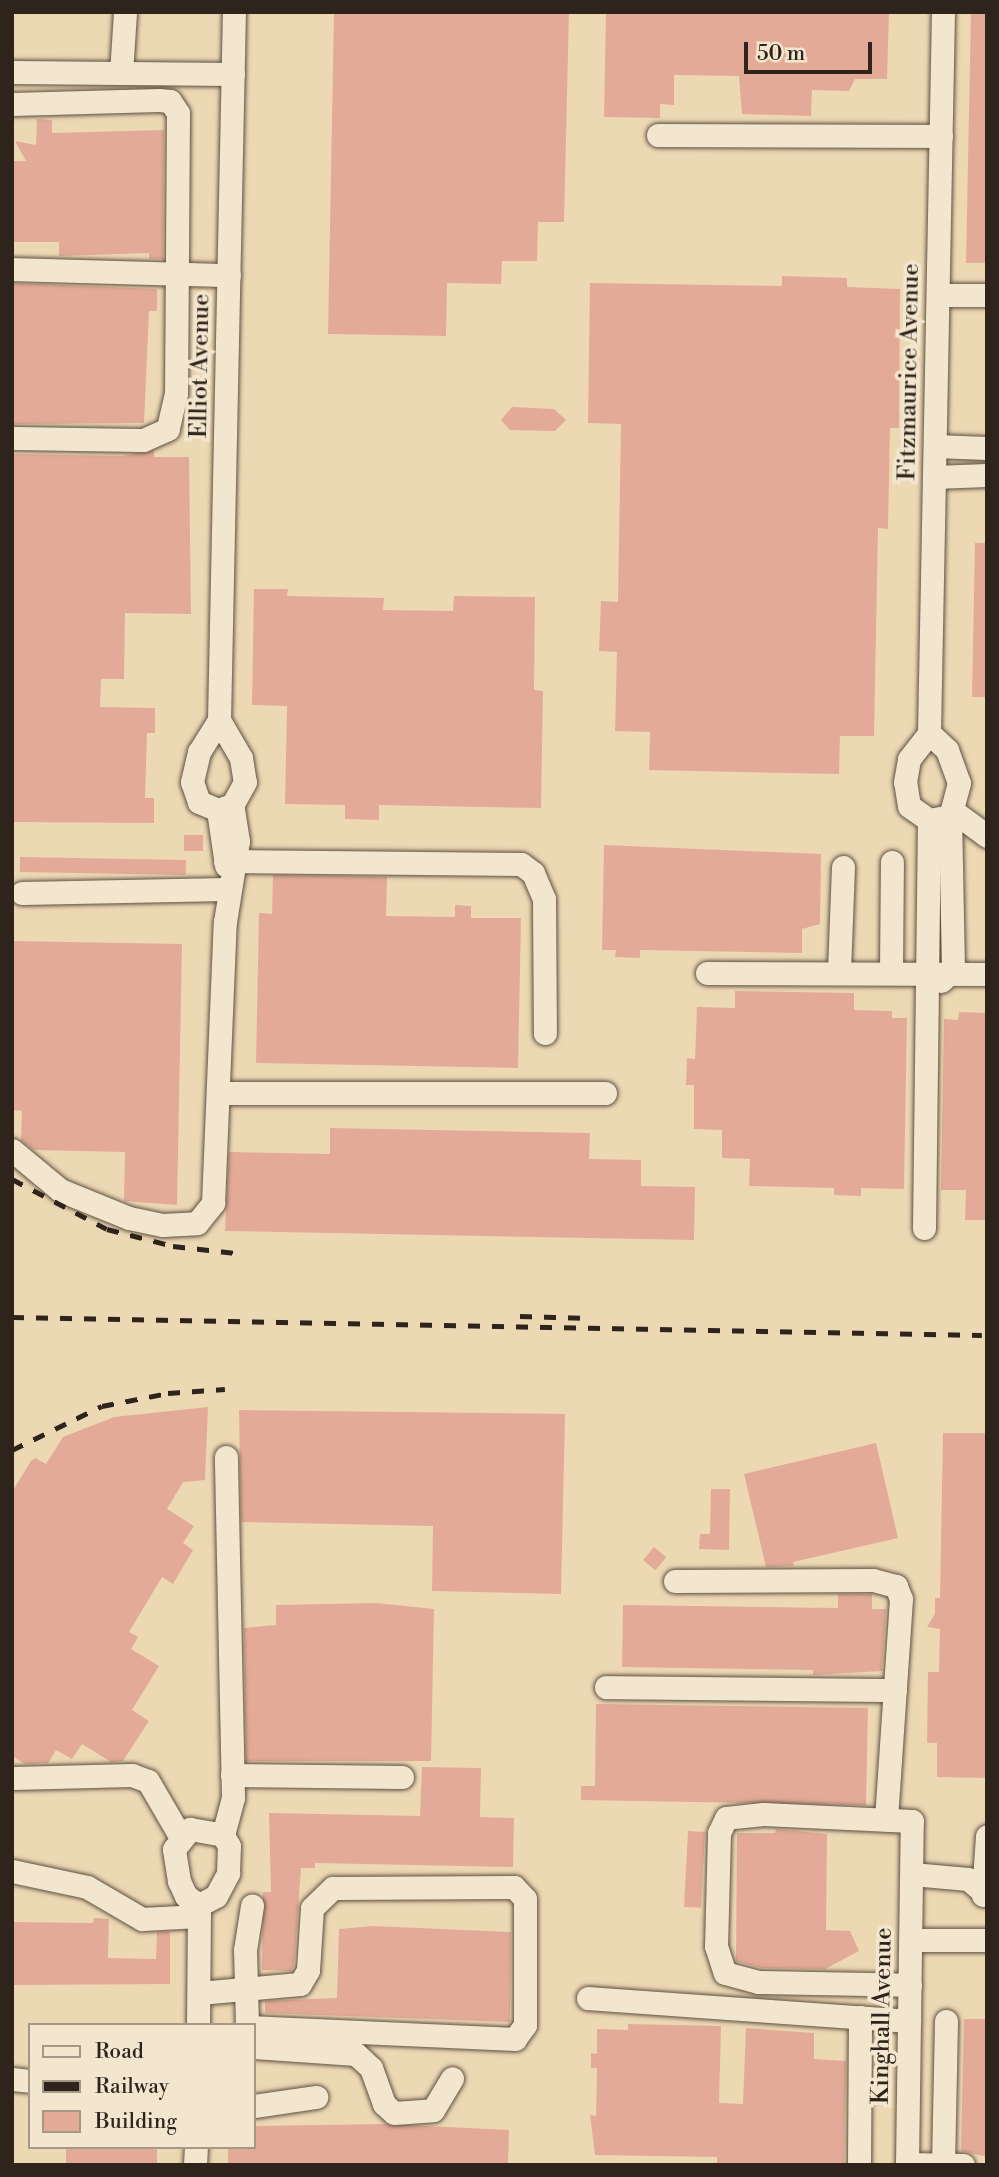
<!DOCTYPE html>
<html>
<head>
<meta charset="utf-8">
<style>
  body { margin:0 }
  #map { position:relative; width:999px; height:2177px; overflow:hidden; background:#edd8b4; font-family:"Libre Bodoni",serif }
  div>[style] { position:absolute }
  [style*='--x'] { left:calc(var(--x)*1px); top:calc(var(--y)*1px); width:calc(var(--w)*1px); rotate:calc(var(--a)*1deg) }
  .building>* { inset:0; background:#e3ab97; transform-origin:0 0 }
  .roads { filter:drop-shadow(0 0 2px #5e5142) drop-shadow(0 0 2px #5e5142) }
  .minor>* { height:23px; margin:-11.5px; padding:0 11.5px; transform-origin:11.5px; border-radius:11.5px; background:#f3e6ce }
  .rail>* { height:5px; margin-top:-2.5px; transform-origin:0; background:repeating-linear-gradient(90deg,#2f241c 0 12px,transparent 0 24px) }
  span { translate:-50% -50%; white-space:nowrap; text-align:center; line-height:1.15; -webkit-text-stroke:7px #f3e6ce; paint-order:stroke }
  .street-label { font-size:24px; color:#2f241c }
  .frame { position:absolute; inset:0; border:14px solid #2f241c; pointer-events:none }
  .legend { position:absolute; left:28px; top:2023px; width:228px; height:126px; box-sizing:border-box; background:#f3e6ce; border:2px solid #a59887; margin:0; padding:9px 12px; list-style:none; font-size:21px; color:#2f241c }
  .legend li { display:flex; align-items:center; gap:14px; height:35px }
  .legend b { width:35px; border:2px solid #a59887 }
  .scale { position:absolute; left:744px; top:42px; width:128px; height:32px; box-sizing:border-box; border:4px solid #2f241c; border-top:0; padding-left:9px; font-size:21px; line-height:24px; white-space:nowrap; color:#2f241c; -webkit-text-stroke:5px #f3e6ce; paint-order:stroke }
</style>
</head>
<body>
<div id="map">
  <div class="building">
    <div style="clip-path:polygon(334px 12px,569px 12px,564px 222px,538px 222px,537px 261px,502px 261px,501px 284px,447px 283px,446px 336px,328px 334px)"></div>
    <div style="clip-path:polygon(606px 12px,889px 12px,887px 79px,855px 79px,849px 91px,812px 90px,811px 116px,742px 114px,739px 76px,674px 75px,674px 105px,660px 104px,660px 118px,604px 117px)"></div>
    <div style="clip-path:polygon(971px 12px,987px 12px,987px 263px,966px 263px)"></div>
    <div style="clip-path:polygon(37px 119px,52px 120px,52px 133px,164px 130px,163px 259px,149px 259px,149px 253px,59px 256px,59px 242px,12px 242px,12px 161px,26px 161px,15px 141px,36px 145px)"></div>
    <div style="clip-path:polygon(782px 276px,847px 278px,847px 287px,900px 289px,899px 428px,890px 428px,888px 529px,878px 528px,874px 736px,840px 736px,839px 774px,649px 770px,650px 732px,615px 731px,617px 652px,599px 651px,601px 601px,618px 602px,621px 424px,588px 423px,590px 283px,782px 286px)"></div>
    <div style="clip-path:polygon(12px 283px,157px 289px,157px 311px,149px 311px,144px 423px,12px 424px)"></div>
    <div style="clip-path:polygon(512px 407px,554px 409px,566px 420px,555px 431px,510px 430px,501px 420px)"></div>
    <div style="clip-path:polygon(154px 450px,154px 457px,189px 457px,191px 614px,125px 613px,124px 679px,101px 679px,100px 707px,155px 708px,155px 733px,147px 733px,145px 798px,154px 798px,154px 823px,12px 822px,12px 454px,123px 456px)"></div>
    <div style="clip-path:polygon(975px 543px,987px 543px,987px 697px,972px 697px)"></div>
    <div style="clip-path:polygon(254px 589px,288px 589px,287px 596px,384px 598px,383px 610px,453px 611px,454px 596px,535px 597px,534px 690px,543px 691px,541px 808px,379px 805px,379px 820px,345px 819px,345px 805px,285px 804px,287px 706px,252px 705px)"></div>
    <div style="left:184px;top:835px;width:19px;height:16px"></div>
    <div style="clip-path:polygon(604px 845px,821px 854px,820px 924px,802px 929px,802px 953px,640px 950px,640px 958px,615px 957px,616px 950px,602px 950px)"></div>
    <div style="left:20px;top:857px;width:166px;height:15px;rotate:1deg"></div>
    <div style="clip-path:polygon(273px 875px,387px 877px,386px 916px,455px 917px,455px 905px,471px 906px,471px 918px,521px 918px,518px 1068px,256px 1063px,259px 913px,272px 914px)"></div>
    <div style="clip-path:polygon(12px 941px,182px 944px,177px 1205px,124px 1201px,125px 1152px,34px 1150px,21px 1140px,22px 1111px,12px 1110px)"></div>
    <div style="clip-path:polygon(735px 991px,854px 993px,854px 1010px,892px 1011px,892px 1018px,907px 1018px,904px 1189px,861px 1188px,861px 1196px,834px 1195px,834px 1188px,749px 1186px,750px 1159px,722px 1158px,722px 1130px,694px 1129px,694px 1085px,686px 1085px,687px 1058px,695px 1059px,697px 1007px,735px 1008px)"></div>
    <div style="clip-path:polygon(959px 1012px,987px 1013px,987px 1220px,965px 1220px,966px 1190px,941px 1190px,944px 1019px,958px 1020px)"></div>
    <div style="clip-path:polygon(330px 1128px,590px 1133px,589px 1159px,641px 1160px,641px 1186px,695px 1187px,694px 1240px,225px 1231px,229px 1152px,330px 1154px)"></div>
    <div style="clip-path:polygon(208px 1407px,205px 1480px,183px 1482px,167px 1509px,194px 1526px,183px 1543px,193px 1550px,173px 1584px,162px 1577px,129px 1632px,138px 1637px,131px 1649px,159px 1666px,132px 1710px,149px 1721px,123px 1761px,111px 1762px,82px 1744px,72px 1759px,56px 1750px,48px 1763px,25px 1764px,12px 1756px,12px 1492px,31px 1461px,35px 1458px,46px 1464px,63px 1437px,114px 1417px)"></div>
    <div style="clip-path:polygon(239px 1410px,565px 1414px,561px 1594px,432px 1591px,433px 1526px,241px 1522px)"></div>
    <div style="clip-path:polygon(943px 1433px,987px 1433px,987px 1778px,937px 1777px,937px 1743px,927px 1743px,928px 1672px,939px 1672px,940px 1629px,927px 1627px,935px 1614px,935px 1598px,940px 1598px)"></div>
    <div style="clip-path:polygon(876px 1443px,898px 1538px,793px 1562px,794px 1566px,766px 1567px,744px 1474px)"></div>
    <div style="clip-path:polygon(711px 1489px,730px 1489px,729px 1550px,699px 1549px,700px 1534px,710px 1534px)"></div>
    <div style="left:654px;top:1547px;width:16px;height:17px;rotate:40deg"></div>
    <div style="clip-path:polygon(838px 1594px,872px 1594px,872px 1609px,886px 1609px,882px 1671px,813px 1675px,813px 1670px,622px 1667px,623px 1605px,838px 1608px)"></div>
    <div style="clip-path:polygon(376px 1603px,434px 1609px,431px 1761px,246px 1761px,244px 1628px,276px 1625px,276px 1605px)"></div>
    <div style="clip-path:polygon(596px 1704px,868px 1708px,866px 1805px,581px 1800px,581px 1786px,595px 1786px)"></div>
    <div style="clip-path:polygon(422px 1767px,481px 1768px,480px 1817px,514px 1818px,513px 1867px,315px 1863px,315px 1868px,301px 1868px,294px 1966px,291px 1971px,262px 1970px,263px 1892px,271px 1892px,269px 1813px,420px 1816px)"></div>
    <div style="clip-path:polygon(776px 1829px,827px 1834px,826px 1930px,850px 1931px,859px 1951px,825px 1969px,761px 1968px,736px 1961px,737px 1833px,775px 1833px)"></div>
    <div style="left:688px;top:1831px;width:17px;height:76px;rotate:3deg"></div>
    <div style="clip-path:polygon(94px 1918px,109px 1919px,108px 1958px,156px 1959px,157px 1932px,170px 1932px,170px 1984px,12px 1985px,12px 1922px,93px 1923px)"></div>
    <div style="clip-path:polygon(373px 1926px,511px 1932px,510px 2022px,265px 2013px,265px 2001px,337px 1998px,339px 1929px)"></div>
    <div style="clip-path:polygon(964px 2019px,987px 2019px,987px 2157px,961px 2151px)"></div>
    <div style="clip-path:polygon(628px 2024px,721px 2026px,719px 2103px,743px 2104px,746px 2028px,814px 2033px,814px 2059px,846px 2061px,844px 2165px,717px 2165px,717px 2157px,595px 2155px,590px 2115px,596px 2116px,597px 2068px,591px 2068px,591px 2053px,597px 2054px,597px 2029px,628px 2030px)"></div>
    <div style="clip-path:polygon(385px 2124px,509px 2130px,508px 2165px,228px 2165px,228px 2147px,254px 2147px,254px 2126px)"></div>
    <div style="left:66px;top:2147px;width:91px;height:18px"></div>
  </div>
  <div class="roads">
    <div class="minor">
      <div style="--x:12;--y:72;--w:221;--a:0.5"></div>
      <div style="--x:121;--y:73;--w:61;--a:-86.2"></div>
      <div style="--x:12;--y:104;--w:147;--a:-1.6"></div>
      <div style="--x:159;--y:100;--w:11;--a:5"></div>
      <div style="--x:170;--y:101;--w:14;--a:56"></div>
      <div style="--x:178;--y:113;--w:280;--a:90.4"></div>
      <div style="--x:176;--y:393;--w:37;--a:103"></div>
      <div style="--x:168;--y:429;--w:27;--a:156"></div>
      <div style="--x:143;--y:440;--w:131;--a:-179.1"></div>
      <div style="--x:658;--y:135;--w:283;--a:0.2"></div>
      <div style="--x:12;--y:269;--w:217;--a:1.6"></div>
      <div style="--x:938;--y:295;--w:49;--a:0"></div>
      <div style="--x:935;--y:446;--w:52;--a:2.2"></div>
      <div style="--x:934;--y:477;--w:53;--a:-2.2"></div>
      <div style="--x:219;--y:720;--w:708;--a:-88.79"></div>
      <div style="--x:219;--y:720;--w:44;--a:59.9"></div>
      <div style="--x:241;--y:758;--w:24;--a:81"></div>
      <div style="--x:245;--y:782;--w:26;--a:119"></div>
      <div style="--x:232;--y:805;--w:15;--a:160"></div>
      <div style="--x:218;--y:810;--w:21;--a:-157"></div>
      <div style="--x:199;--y:802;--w:21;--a:-109"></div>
      <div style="--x:192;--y:782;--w:31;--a:-77"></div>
      <div style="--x:199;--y:752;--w:38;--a:-58"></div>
      <div style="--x:929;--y:733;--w:721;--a:-88.89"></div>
      <div style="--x:929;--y:733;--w:25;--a:43"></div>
      <div style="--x:947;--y:750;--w:35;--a:70"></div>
      <div style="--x:959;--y:783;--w:34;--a:105"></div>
      <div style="--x:950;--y:816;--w:21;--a:169"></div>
      <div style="--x:929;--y:820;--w:24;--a:-145"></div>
      <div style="--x:909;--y:806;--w:24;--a:-99"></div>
      <div style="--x:905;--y:782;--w:23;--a:-80"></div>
      <div style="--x:909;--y:759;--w:33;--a:-52"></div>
      <div style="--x:218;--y:810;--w:56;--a:81.7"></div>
      <div style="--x:953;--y:811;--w:42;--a:36.3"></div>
      <div style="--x:225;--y:861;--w:296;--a:0.6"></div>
      <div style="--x:521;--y:864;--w:15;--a:37"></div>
      <div style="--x:533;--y:873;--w:28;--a:67"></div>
      <div style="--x:544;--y:899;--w:134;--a:89.6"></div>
      <div style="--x:22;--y:893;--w:205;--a:-1.1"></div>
      <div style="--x:839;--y:971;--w:104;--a:-87.8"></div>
      <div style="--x:891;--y:971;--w:109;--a:-89.5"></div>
      <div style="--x:707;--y:973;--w:280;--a:0.2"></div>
      <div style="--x:941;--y:981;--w:16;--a:-43"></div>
      <div style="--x:953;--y:970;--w:154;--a:-91.1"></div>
      <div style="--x:218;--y:1093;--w:387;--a:0"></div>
      <div style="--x:12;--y:1150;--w:62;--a:39.8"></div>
      <div style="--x:60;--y:1190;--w:74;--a:22.1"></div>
      <div style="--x:129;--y:1218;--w:34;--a:12"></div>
      <div style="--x:162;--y:1225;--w:35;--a:-3"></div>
      <div style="--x:197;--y:1223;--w:26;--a:-51"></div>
      <div style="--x:213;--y:1203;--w:281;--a:-87.6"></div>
      <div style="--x:225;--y:922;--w:82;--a:-80.9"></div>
      <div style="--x:238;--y:841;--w:36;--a:-99"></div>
      <div style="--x:924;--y:1228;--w:408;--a:-89.3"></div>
      <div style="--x:675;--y:1581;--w:198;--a:-0.3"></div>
      <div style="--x:873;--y:1580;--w:24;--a:15"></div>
      <div style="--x:896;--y:1586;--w:14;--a:69"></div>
      <div style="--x:901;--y:1599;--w:221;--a:93.9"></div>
      <div style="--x:606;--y:1687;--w:289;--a:0.6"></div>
      <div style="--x:232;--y:1775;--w:170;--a:0.7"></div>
      <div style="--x:12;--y:1778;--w:120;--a:-1.4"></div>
      <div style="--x:132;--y:1775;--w:17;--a:21"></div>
      <div style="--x:148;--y:1781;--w:64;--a:59.8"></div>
      <div style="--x:12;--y:1871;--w:77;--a:12"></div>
      <div style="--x:87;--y:1887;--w:64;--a:30.2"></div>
      <div style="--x:142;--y:1919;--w:57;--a:-3"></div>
      <div style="--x:912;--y:1874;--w:56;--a:5.1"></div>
      <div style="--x:968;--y:1879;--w:25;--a:40"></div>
      <div style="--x:983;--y:1895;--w:59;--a:-86.1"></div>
      <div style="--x:199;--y:1905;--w:19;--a:-28"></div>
      <div style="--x:216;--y:1896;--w:26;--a:-62"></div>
      <div style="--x:228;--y:1873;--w:27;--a:-88"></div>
      <div style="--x:229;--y:1846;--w:13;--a:-119"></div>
      <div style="--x:223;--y:1835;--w:39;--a:-75"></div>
      <div style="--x:233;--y:1797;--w:340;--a:-91.2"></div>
      <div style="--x:199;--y:1905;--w:16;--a:-145"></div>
      <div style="--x:186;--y:1896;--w:17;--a:-115"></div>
      <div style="--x:179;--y:1881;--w:32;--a:-99"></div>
      <div style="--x:174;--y:1849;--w:26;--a:-51"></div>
      <div style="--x:190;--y:1829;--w:34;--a:10"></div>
      <div style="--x:911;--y:1940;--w:76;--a:0"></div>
      <div style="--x:199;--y:1993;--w:101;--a:-5.1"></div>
      <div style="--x:300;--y:1984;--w:16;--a:-60"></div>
      <div style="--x:308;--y:1970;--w:62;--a:-86.3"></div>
      <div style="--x:312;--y:1908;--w:29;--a:-44"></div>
      <div style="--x:333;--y:1888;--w:181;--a:-0.3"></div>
      <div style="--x:514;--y:1887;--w:16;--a:47"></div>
      <div style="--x:525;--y:1899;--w:126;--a:90"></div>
      <div style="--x:525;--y:2025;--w:17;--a:126"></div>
      <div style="--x:515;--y:2039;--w:261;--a:-177.4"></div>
      <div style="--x:588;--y:1998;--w:322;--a:4.1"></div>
      <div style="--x:198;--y:2025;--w:120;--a:-89.5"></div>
      <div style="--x:247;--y:2025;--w:75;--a:-91.5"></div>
      <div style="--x:245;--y:1950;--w:45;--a:-81"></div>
      <div style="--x:254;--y:2047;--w:102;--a:3.9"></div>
      <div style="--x:356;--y:2054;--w:21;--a:43"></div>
      <div style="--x:371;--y:2068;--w:38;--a:70"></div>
      <div style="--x:384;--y:2104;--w:13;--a:42"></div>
      <div style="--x:394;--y:2113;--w:39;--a:-4"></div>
      <div style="--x:433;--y:2110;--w:37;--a:-59"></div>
      <div style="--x:12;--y:2079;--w:18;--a:6"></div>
      <div style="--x:254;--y:2106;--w:63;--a:-8.3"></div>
      <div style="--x:907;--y:2164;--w:56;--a:1"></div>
      <div style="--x:195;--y:2165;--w:18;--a:-87"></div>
      <div style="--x:859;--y:2165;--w:148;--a:-89.6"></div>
      <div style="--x:907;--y:2165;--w:344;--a:-89.2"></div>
      <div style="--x:912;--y:1821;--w:149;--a:-177.3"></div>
      <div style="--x:763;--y:1814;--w:37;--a:174"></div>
      <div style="--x:726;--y:1818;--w:17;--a:115"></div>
      <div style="--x:719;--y:1833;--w:113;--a:91.5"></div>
      <div style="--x:716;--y:1946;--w:28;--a:72"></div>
      <div style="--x:725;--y:1973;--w:35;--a:15"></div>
      <div style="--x:759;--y:1982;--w:151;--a:1.1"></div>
      <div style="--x:943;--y:2165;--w:144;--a:-88.8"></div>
    </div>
  </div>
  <div class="rail">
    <div style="--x:12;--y:1179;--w:107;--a:27.8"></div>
    <div style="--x:107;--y:1229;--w:68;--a:14.4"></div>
    <div style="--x:173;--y:1246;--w:63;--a:6.3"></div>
    <div style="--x:520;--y:1316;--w:70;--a:1.6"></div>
    <div style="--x:12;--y:1317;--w:970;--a:1.06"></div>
    <div style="--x:12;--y:1450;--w:100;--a:-26.1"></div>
    <div style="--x:102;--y:1406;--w:67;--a:-11.1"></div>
    <div style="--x:168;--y:1393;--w:57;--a:-4"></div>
  </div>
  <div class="street-label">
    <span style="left:201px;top:366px;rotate:-89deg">Elliot Avenue</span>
    <span style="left:910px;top:372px;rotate:-89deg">Fitzmaurice Avenue</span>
    <span style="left:883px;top:2016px;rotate:-89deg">Kinghall Avenue</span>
  </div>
  <div class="frame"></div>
  <ul class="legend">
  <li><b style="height:9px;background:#f3e6ce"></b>Road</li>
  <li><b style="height:9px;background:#2f241c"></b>Railway</li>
  <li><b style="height:19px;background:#e3ab97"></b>Building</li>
  </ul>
  <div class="scale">50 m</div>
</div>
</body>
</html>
